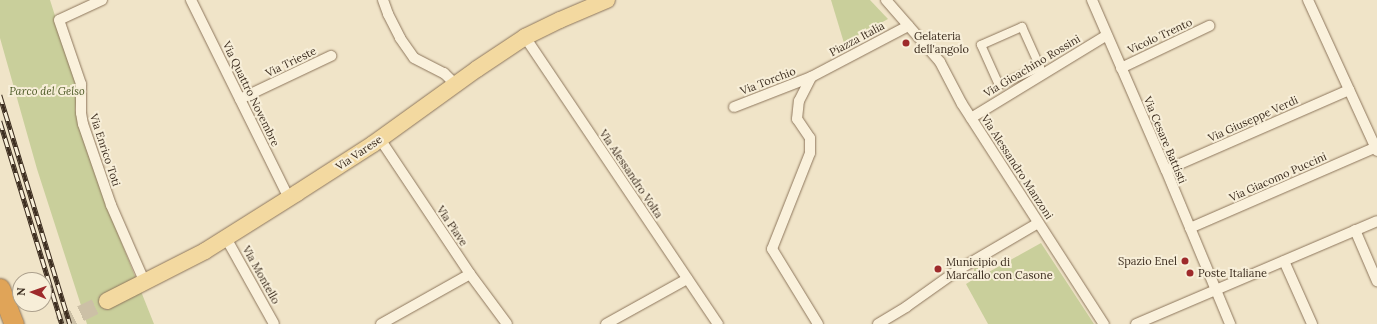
<!DOCTYPE html>
<html>
<head>
<meta charset="utf-8">
<style>
  body { margin:0 }
  #map { position:relative; width:1377px; height:324px; overflow:hidden; background:#f0e4c8; font-family:Lora,serif }
  div>[style] { position:absolute }
  [style*='--x'] { left:calc(var(--x)*1px); top:calc(var(--y)*1px); width:calc(var(--w)*1px); rotate:calc(var(--a)*1deg) }
  .green>* { inset:0; background:#c9cf9b }
  .primary-tunnel>* { height:16px; margin-top:-8px; transform-origin:0; background:repeating-linear-gradient(90deg,#ccc0a6 0 16px,transparent 0 24px) }
  .roads { filter:drop-shadow(0 0 1px #8d765c) drop-shadow(0 0 1px #8d765c) }
  .pedestrian>* { height:8px; margin:-4px; padding:0 4px; transform-origin:4px; border-radius:4px; background:#faf1dc }
  .minor>* { height:10px; margin:-5px; padding:0 5px; transform-origin:5px; border-radius:5px; background:#faf1dc }
  .primary>* { height:16px; margin:-8px; padding:0 8px; transform-origin:8px; border-radius:8px; background:#f3d9a0 }
  .motorway>* { height:19px; margin:-9.5px; padding:0 9.5px; transform-origin:9.5px; border-radius:9.5px; background:#e0a458 }
  .rail>* { height:4.5px; margin-top:-2.25px; transform-origin:0; background:repeating-linear-gradient(90deg,#f7eed8 0 9px,#3d2e20 0 18px); box-sizing:border-box; border-block:1px solid #3d2e20 }
  .dots>* { width:11px; height:11px; translate:-50% -50%; box-sizing:border-box; border:2px solid #f7eed8; border-radius:50% }
  span { translate:-50% -50%; white-space:nowrap; text-align:center; line-height:1.15; -webkit-text-stroke:4px #f7eed8; paint-order:stroke }
  .street-label { font-size:11px; color:#3d2e20 }
  .poi-label { font-size:11px; color:#3d2e20 }
  .left { translate:0 -50%; text-align:left }
  .right { translate:-100% -50%; text-align:right }
  .park-label { font-size:11px; color:#4d5a26; font-style:italic }
  .north { position:absolute; left:12px; top:272px; width:40px; height:40px; box-sizing:border-box; background:#f7eed8; border:1px solid #ada18e; border-radius:50%; rotate:272deg; font-size:11px; font-weight:700; line-height:16px; text-align:center; color:#3d2e20 }
  .north::after { content:''; display:block; margin:auto; width:14px; height:18px; background:#9e2a2b; clip-path:polygon(50% 0,100% 100%,50% 72%,0 100%) }
</style>
</head>
<body>
<div id="map">
  <div class="green">
    <div style="clip-path:polygon(0 0,50px 0,78px 88px,75px 110px,107px 206px,154px 324px,87px 324px,37px 169px,0 38px)"></div>
    <div style="clip-path:polygon(831px 0,870px 0,888px 19px,844px 43px)"></div>
    <div style="clip-path:polygon(1041px 243px,1094px 324px,988px 324px,966px 284px,974px 279px,974px 269px,977px 266px,981px 267px,987px 273px)"></div>
  </div>
  <div class="primary-tunnel">
    <div style="--x:59;--y:324;--w:53;--a:-25.6"></div>
  </div>
  <div class="roads">
    <div class="pedestrian">
      <div style="--x:1022;--y:27;--w:44;--a:65.8"></div>
      <div style="--x:1040;--y:67;--w:45;--a:156.3"></div>
      <div style="--x:999;--y:85;--w:44;--a:-114.2"></div>
      <div style="--x:981;--y:45;--w:45;--a:-23.7"></div>
    </div>
    <div class="minor">
      <div style="--x:102;--y:0;--w:47;--a:155.1"></div>
      <div style="--x:59;--y:20;--w:68;--a:71"></div>
      <div style="--x:81;--y:84;--w:29;--a:90"></div>
      <div style="--x:81;--y:113;--w:11;--a:80"></div>
      <div style="--x:83;--y:124;--w:86;--a:70.9"></div>
      <div style="--x:111;--y:205;--w:85;--a:66.4"></div>
      <div style="--x:191;--y:0;--w:221;--a:63.7"></div>
      <div style="--x:383;--y:0;--w:15;--a:70"></div>
      <div style="--x:388;--y:14;--w:27;--a:63"></div>
      <div style="--x:400;--y:38;--w:24;--a:55"></div>
      <div style="--x:414;--y:58;--w:34;--a:27"></div>
      <div style="--x:444;--y:73;--w:16;--a:45"></div>
      <div style="--x:886;--y:0;--w:82;--a:48.9"></div>
      <div style="--x:940;--y:62;--w:47;--a:62.4"></div>
      <div style="--x:962;--y:104;--w:262;--a:57.2"></div>
      <div style="--x:1092;--y:0;--w:185;--a:66.5"></div>
      <div style="--x:1166;--y:170;--w:167;--a:67.4"></div>
      <div style="--x:1308;--y:0;--w:166;--a:65.4"></div>
      <div style="--x:525;--y:37;--w:346;--a:56.1"></div>
      <div style="--x:1121;--y:68;--w:98;--a:-25.5"></div>
      <div style="--x:240;--y:99;--w:101;--a:-25.3"></div>
      <div style="--x:734;--y:107;--w:83;--a:-21.3"></div>
      <div style="--x:971;--y:118;--w:159;--a:-31.4"></div>
      <div style="--x:380;--y:139;--w:162;--a:56.3"></div>
      <div style="--x:470;--y:274;--w:62;--a:53.5"></div>
      <div style="--x:1166;--y:170;--w:200;--a:-23.6"></div>
      <div style="--x:1190;--y:228;--w:203;--a:-23.5"></div>
      <div style="--x:1355;--y:230;--w:56;--a:66.7"></div>
      <div style="--x:226;--y:238;--w:98;--a:60.8"></div>
      <div style="--x:1284;--y:261;--w:69;--a:66"></div>
      <div style="--x:381;--y:324;--w:102;--a:-29.3"></div>
      <div style="--x:606;--y:324;--w:93;--a:-29.1"></div>
      <div style="--x:818;--y:324;--w:88;--a:-121.5"></div>
      <div style="--x:772;--y:249;--w:103;--a:-68.4"></div>
      <div style="--x:810;--y:153;--w:15;--a:-90"></div>
      <div style="--x:810;--y:138;--w:23;--a:-124"></div>
      <div style="--x:797;--y:119;--w:18;--a:-84"></div>
      <div style="--x:799;--y:101;--w:27;--a:-63"></div>
      <div style="--x:811;--y:77;--w:110;--a:-27.7"></div>
      <div style="--x:878;--y:324;--w:33;--a:-31"></div>
      <div style="--x:906;--y:307;--w:64;--a:-35.4"></div>
      <div style="--x:958;--y:270;--w:93;--a:-30.4"></div>
      <div style="--x:1136;--y:324;--w:262;--a:-23.1"></div>
    </div>
    <div class="primary">
      <div style="--x:107;--y:301;--w:110;--a:-27"></div>
      <div style="--x:205;--y:251;--w:109;--a:-32.2"></div>
      <div style="--x:297;--y:193;--w:90;--a:-32.8"></div>
      <div style="--x:373;--y:144;--w:128;--a:-35.8"></div>
      <div style="--x:477;--y:69;--w:58;--a:-33.7"></div>
      <div style="--x:525;--y:37;--w:39;--a:-26"></div>
      <div style="--x:560;--y:20;--w:51;--a:-23.1"></div>
    </div>
    <div class="motorway">
      <div style="--x:0;--y:288;--w:39;--a:69"></div>
    </div>
  </div>
  <div class="rail">
    <div style="--x:0;--y:95;--w:239;--a:73"></div>
    <div style="--x:0;--y:121;--w:212;--a:73"></div>
  </div>
  <div class="dots">
    <div style="left:906px;top:43px;background:#9e2a2b"></div>
    <div style="left:1185px;top:261px;background:#9e2a2b"></div>
    <div style="left:938px;top:269px;background:#9e2a2b"></div>
    <div style="left:1190px;top:273px;background:#9e2a2b"></div>
  </div>
  <div class="street-label">
    <span style="left:1160px;top:36px;rotate:-25deg">Vicolo Trento</span>
    <span style="left:857px;top:39px;rotate:-28deg">Piazza Italia</span>
    <span style="left:291px;top:62px;rotate:-26deg">Via Trieste</span>
    <span style="left:1032px;top:66px;rotate:-31deg">Via Gioachino Rossini</span>
    <span style="left:768px;top:81px;rotate:-21deg">Via Torchio</span>
    <span style="left:251px;top:94px;rotate:64deg">Via Quattro Novembre</span>
    <span style="left:1253px;top:119px;rotate:-24deg">Via Giuseppe Verdi</span>
    <span style="left:1165px;top:140px;rotate:67deg">Via Cesare Battisti</span>
    <span style="left:105px;top:150px;rotate:72deg">Via Enrico Toti</span>
    <span style="left:359px;top:153px;rotate:-34deg">Via Varese</span>
    <span style="left:1017px;top:167px;rotate:57deg">Via Alessandro Manzoni</span>
    <span style="left:631px;top:174px;rotate:56deg">Via Alessandro Volta</span>
    <span style="left:1278px;top:177px;rotate:-24deg">Via Giacomo Puccini</span>
    <span style="left:452px;top:226px;rotate:56deg">Via Piave</span>
    <span style="left:261px;top:275px;rotate:61deg">Via Montello</span>
  </div>
  <div class="poi-label">
    <span class="left" style="left:914px;top:43px">Gelateria<br>dell'angolo</span>
    <span class="right" style="left:1177px;top:261px">Spazio Enel</span>
    <span class="left" style="left:946px;top:269px">Municipio di<br>Marcallo con Casone</span>
    <span class="left" style="left:1198px;top:273px">Poste Italiane</span>
  </div>
  <div class="park-label">
    <span style="left:47px;top:91px">Parco del Gelso</span>
  </div>
  <div class="north">N</div>
</div>
</body>
</html>
